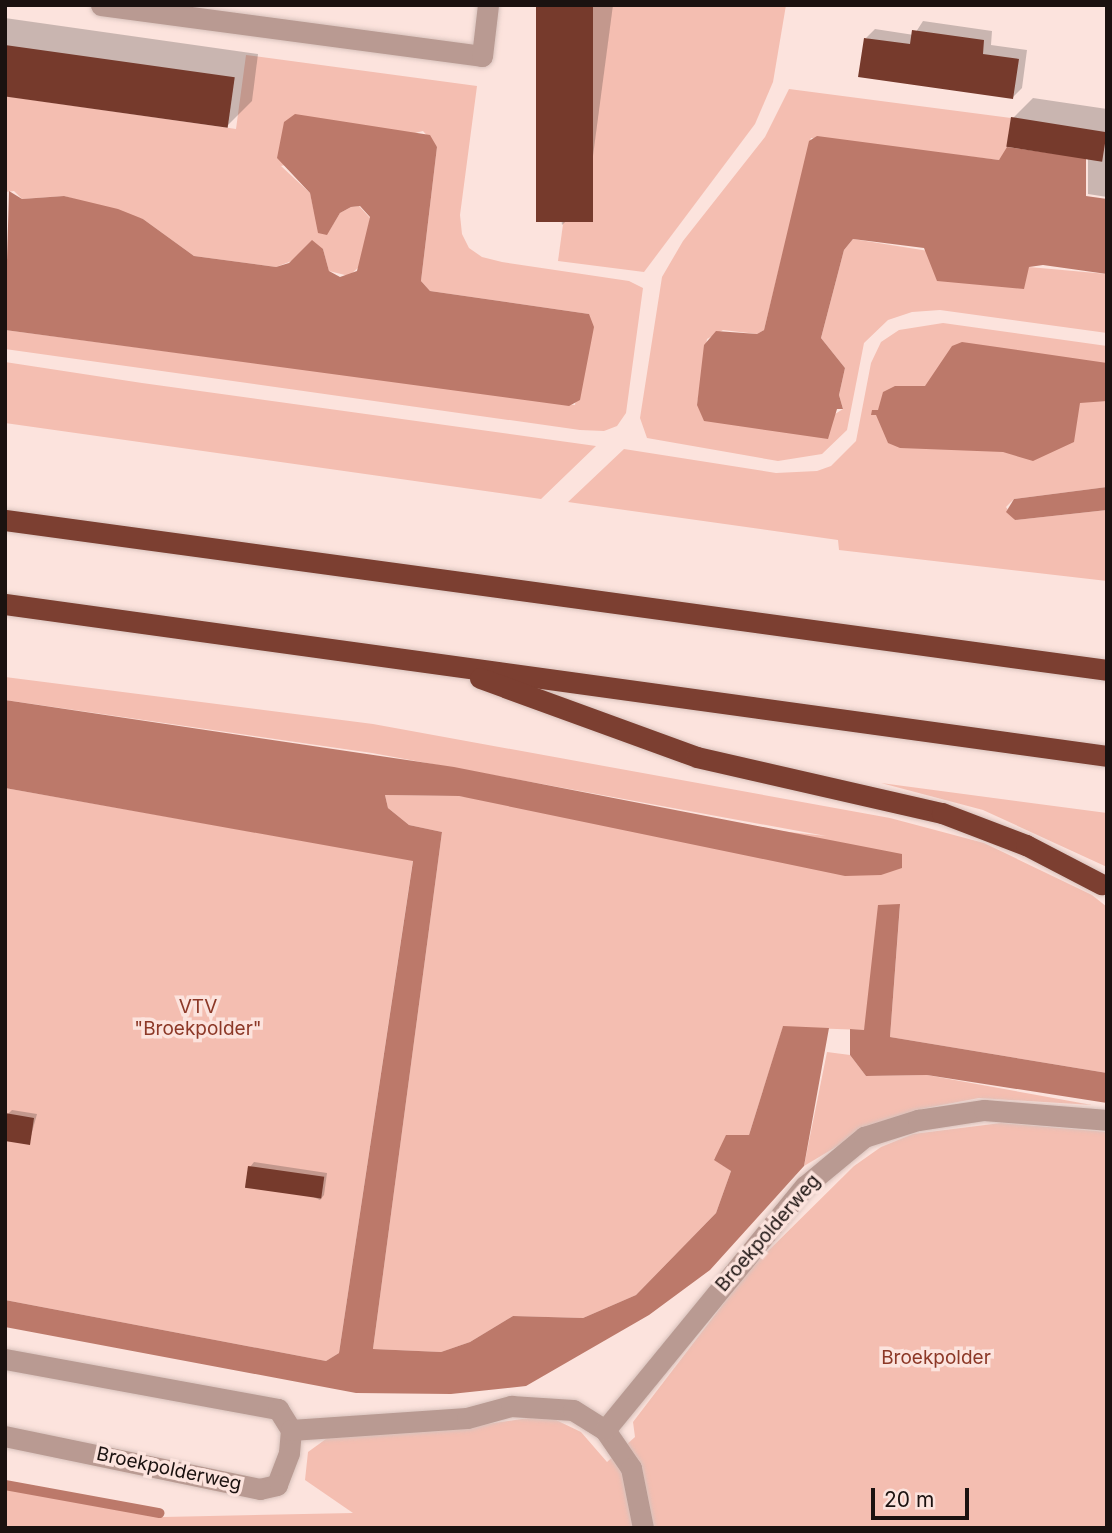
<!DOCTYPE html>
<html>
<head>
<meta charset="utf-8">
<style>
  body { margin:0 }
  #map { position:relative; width:1112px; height:1533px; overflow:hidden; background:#fce3dd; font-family:Inter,sans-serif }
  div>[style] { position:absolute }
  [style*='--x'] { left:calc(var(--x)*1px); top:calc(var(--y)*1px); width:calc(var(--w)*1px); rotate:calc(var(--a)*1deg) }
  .green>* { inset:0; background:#f4beb1 }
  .water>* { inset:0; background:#bc796a }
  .shadow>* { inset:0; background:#0003 }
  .stream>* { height:10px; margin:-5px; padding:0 5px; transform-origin:5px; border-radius:5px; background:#bc796a }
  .building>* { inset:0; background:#763a2c; transform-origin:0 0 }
  .roads { filter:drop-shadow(0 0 2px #d8c2bc) drop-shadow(0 0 2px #d8c2bc) }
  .street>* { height:21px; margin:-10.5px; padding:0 10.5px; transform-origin:10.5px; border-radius:10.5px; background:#b99a92 }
  .highway>* { height:21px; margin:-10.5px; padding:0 10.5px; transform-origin:10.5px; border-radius:10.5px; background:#7c3f31 }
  span { translate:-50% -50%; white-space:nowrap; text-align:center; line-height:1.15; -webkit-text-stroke:7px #fce3dd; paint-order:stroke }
  .park-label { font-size:19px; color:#8c3827 }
  .street-label { font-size:19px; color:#1b1210 }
  .frame { position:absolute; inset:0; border:7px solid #1b1210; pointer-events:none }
  .scale { position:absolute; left:871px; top:1488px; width:98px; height:32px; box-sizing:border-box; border:4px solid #1b1210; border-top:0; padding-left:9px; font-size:21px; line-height:24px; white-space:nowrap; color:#1b1210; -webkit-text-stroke:5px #fce3dd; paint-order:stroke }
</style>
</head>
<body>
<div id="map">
  <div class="green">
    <div style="clip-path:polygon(593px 5px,786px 5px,773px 82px,755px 124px,644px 272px,558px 261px)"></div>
    <div style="clip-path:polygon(246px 55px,477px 86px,460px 215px,462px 234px,469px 248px,482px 257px,502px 262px,629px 281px,643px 288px,626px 413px,617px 426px,604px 431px,580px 430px,5px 349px,5px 330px,575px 405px,589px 314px,430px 291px,421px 281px,437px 147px,423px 131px,281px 166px,310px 193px,314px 211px,329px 231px,340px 213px,351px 207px,359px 206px,370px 218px,361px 265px,349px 276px,329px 271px,323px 249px,276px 267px,194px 256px,143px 219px,64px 196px,22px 199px,14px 191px,5px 192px,5px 96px,236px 129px)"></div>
    <div style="clip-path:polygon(789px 89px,1011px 118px,1006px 154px,999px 160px,811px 138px,764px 330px,757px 334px,723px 330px,707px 339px,697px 405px,835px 414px,843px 409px,839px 395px,845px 368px,821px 338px,844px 250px,853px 239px,1029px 267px,1107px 274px,1107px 333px,940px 310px,912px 312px,888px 320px,864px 343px,847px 430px,822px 454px,778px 461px,647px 438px,640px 418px,662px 277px,683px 241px,765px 137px)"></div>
    <div style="clip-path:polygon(943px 323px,1107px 346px,1107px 487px,1014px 499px,1006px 507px,1015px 520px,1107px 510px,1107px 581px,839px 550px,838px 540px,568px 502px,624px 449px,776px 473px,817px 471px,831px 466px,856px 441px,871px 363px,881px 342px,899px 330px)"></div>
    <div style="clip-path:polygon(5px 362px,142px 383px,596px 446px,541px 499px,5px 423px)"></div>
    <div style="clip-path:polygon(5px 677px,373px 724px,890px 818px,984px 843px,1092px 895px,1107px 907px,1107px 1073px,890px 1037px,900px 905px,864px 1030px,783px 1027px,749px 1135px,714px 1159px,731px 1171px,716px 1213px,636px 1295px,583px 1318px,513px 1316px,470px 1342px,441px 1352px,373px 1349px,442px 832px,409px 825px,388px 808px,385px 795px,459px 796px,826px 836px,372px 753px,5px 700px)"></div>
    <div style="clip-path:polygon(881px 783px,1107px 813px,1107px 867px,983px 810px)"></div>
    <div style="clip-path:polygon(5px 788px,413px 860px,339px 1353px,326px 1361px,5px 1300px)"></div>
    <div style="clip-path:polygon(827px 1052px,850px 1055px,866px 1076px,927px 1075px,1092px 1105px,979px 1098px,926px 1108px,873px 1125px,804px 1166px)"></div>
    <div style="clip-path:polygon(1001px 1123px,1107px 1132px,1107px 1528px,5px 1528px,5px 1489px,163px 1517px,353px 1513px,305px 1480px,308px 1452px,337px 1431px,435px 1431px,529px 1418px,556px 1420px,581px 1432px,607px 1462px,635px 1437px,633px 1422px,750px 1269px,854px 1166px,881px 1147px,913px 1134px)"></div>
  </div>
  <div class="water">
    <div style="clip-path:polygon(295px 114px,430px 135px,437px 147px,421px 281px,430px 291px,589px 314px,594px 327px,580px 400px,569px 406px,5px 330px,9px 191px,22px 199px,64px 196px,118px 209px,143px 219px,194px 256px,276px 267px,289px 263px,312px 240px,323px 249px,329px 271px,340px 277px,357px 271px,370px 217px,360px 206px,351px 207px,340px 213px,327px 235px,318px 233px,310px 193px,277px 158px,284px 122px)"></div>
    <div style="clip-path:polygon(817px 136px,999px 160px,1007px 147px,1086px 158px,1086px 196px,1107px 199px,1107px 274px,1043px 265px,1029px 267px,1024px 289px,937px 281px,924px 248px,853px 239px,844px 250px,821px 338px,845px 368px,839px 395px,843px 409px,837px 409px,828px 439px,704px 421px,697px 405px,704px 345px,716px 331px,757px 334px,764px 330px,809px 141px)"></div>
    <div style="clip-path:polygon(962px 342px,1107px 363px,1107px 401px,1080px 403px,1074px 442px,1033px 461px,1003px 452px,900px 448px,888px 443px,876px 415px,871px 415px,872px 410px,878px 410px,883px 392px,895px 386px,925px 386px,952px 346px)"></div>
    <div style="clip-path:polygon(1107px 487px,1107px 510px,1015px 520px,1006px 512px,1014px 499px)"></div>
    <div style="clip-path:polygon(5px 700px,454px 767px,902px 854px,902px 868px,881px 875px,845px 876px,459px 796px,385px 795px,388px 808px,409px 825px,442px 832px,373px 1349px,441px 1352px,470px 1342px,513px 1316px,583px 1318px,636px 1295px,716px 1213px,731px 1171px,714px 1160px,726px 1135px,749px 1135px,783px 1026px,829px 1028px,804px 1166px,710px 1270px,649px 1315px,526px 1386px,451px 1394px,356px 1393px,5px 1327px,5px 1300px,326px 1361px,339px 1353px,413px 861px,5px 788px)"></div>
    <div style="clip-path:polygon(900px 904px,890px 1037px,1107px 1073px,1107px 1103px,927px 1075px,866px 1076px,850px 1055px,850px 1029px,864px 1030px,878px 905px)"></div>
  </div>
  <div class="shadow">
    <div style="clip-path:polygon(537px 5px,613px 5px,587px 201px,562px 225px)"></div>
    <div style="clip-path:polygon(5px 18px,258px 54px,252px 101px,228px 125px,5px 94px)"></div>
    <div style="clip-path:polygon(923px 21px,992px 31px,991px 45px,1027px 50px,1022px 88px,1013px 97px,866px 38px,875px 29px,914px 35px)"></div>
    <div style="clip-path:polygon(1033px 98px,1107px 109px,1107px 197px,1088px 194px,1088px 156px,1013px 118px)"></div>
    <div style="clip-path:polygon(12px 1110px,37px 1114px,29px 1143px,8px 1114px)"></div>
    <div style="clip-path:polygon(254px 1162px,327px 1173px,324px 1195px,320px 1200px,250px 1167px)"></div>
  </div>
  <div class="stream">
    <div style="--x:5;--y:1485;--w:157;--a:10.3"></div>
  </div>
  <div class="building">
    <div style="left:536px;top:5px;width:57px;height:217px"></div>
    <div style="clip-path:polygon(912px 30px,984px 40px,983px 54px,1019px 59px,1013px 99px,858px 77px,864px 38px,910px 44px)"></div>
    <div style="left:5px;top:45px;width:232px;height:51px;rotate:8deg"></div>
    <div style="left:1011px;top:117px;width:97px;height:30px;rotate:9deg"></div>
    <div style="clip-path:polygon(5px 1113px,34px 1118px,30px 1145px,5px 1141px)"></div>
    <div style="left:248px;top:1166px;width:77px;height:22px;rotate:8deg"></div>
  </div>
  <div class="roads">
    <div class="street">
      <div style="--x:101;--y:5;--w:384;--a:7.6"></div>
      <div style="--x:482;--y:56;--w:51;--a:-83.3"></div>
      <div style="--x:5;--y:1359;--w:278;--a:10.4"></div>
      <div style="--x:278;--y:1409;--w:25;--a:58"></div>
      <div style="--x:291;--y:1430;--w:23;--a:95"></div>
      <div style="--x:289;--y:1453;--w:34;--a:111"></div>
      <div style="--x:277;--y:1485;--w:17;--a:167"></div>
      <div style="--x:260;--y:1489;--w:260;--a:-168.3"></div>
      <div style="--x:291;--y:1430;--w:176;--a:-3.9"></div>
      <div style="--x:467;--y:1418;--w:46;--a:-15.3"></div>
      <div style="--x:511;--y:1406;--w:62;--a:3.7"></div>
      <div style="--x:573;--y:1410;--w:38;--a:32"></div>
      <div style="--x:605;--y:1430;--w:46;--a:55.6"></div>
      <div style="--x:631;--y:1468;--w:61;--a:78.7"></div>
      <div style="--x:605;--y:1430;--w:315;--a:-50.7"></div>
      <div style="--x:805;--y:1186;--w:77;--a:-39.7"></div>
      <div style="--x:864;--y:1137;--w:57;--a:-17.5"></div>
      <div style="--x:918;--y:1120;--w:67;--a:-8.6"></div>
      <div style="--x:984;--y:1110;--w:123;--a:4.6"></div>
    </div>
    <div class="highway">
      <div style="--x:5;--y:520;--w:1112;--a:7.75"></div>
      <div style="--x:5;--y:604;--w:1112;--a:7.85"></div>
      <div style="--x:480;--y:678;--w:231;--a:20"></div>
      <div style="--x:697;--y:757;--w:251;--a:12.9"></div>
      <div style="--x:942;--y:813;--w:90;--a:20.9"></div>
      <div style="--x:1026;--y:845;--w:85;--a:27.5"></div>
    </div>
  </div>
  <div class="park-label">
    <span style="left:198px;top:1018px">VTV<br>"Broekpolder"</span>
    <span style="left:936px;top:1358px">Broekpolder</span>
  </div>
  <div class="street-label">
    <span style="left:768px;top:1233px;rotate:-49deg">Broekpolderweg</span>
    <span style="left:169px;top:1469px;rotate:12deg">Broekpolderweg</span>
  </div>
  <div class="frame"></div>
  <div class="scale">20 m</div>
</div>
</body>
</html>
